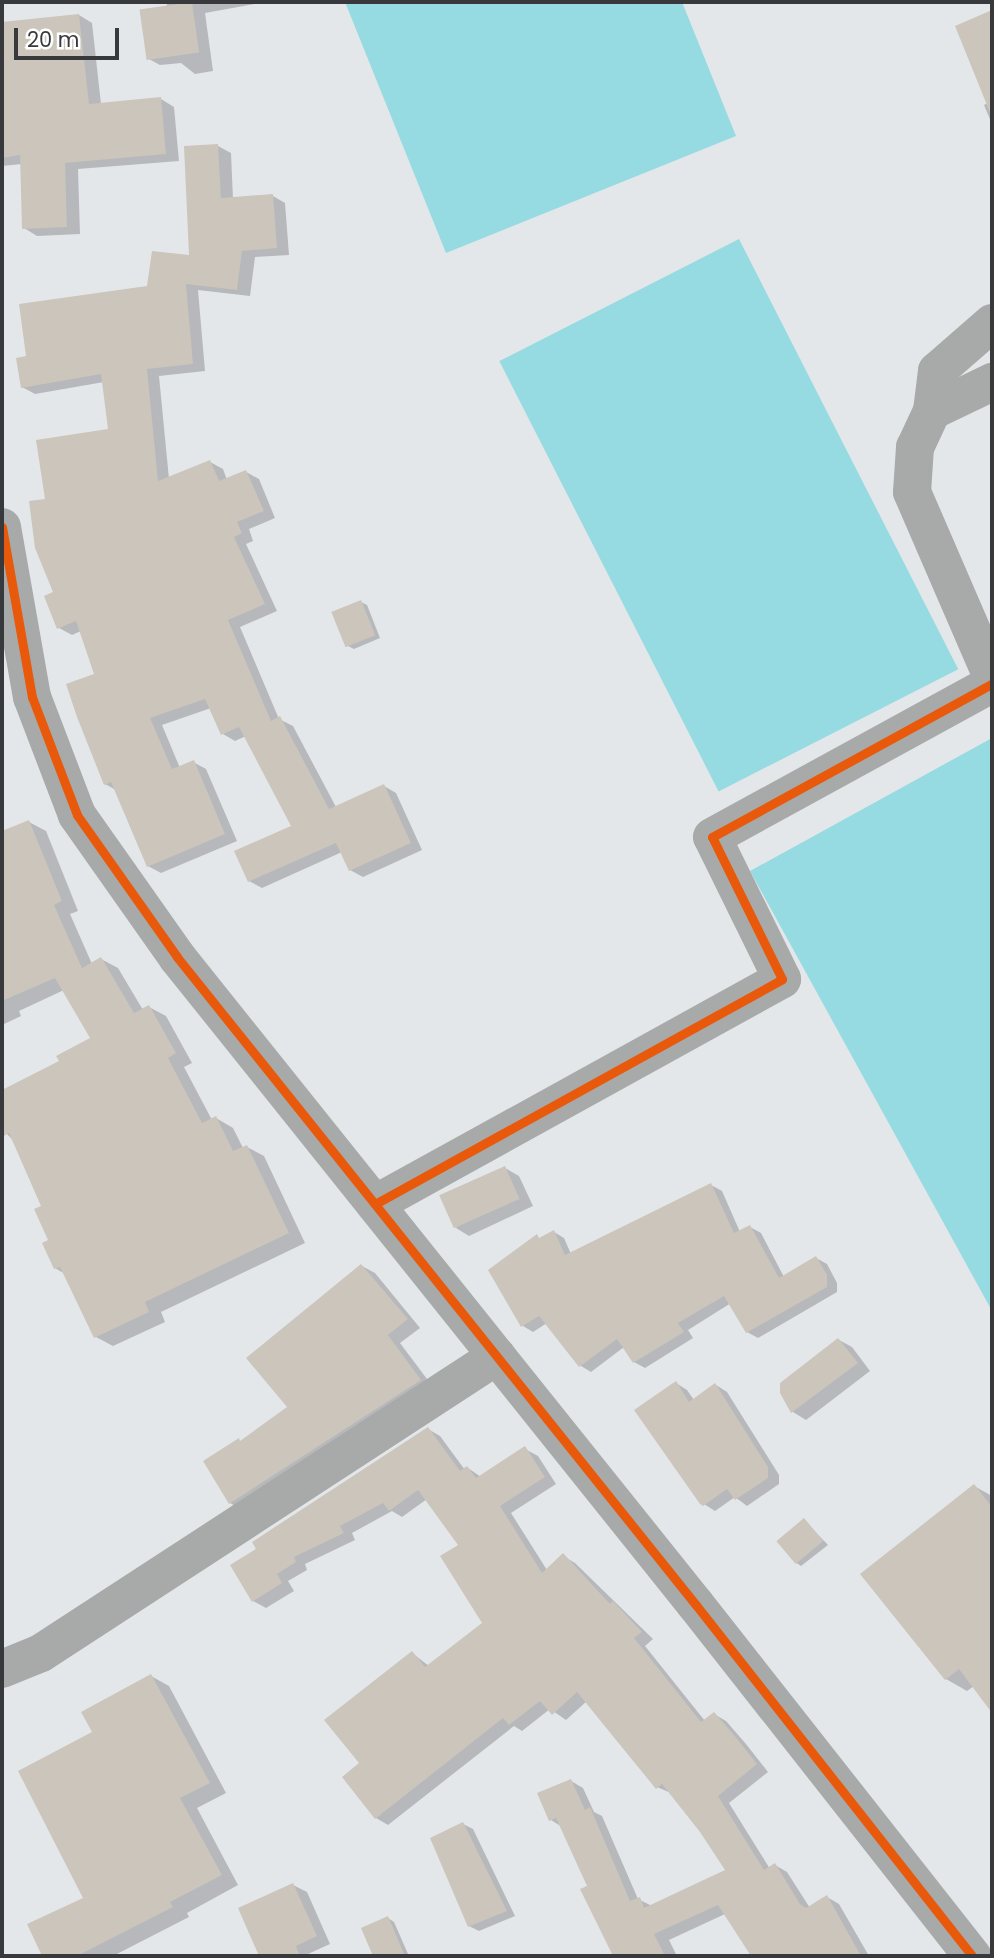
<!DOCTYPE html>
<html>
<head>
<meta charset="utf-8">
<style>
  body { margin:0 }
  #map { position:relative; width:994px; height:1958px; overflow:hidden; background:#e4e7ea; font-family:Poppins,sans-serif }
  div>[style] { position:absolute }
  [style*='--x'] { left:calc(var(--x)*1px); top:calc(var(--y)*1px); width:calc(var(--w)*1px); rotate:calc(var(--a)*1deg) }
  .water>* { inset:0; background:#96dbe1; transform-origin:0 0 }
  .shadow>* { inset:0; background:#0003 }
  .building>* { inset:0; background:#cbc5bb; transform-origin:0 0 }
  .minor>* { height:38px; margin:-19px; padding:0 19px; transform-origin:19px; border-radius:19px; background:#a8aaa9 }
  .cycleway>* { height:9px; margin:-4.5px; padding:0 4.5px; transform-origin:4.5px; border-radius:4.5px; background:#e8590c }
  span { translate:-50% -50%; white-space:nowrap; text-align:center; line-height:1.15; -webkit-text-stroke:7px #fff; paint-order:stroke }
  .frame { position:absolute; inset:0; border:4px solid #38393c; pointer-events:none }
  .scale { position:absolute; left:14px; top:28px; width:105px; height:32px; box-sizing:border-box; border:4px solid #38393c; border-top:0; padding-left:9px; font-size:21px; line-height:24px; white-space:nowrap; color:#38393c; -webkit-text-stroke:5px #fff; paint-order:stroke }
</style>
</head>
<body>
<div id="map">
  <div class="water">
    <div style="clip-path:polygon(345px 2px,682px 2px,736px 136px,446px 253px)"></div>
    <div style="left:739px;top:239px;width:483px;height:269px;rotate:63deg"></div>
    <div style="clip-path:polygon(992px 738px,992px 1311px,750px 871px)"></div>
  </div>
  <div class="shadow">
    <div style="clip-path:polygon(168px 2px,265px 2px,205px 13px,213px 71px,195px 74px,181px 63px,160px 65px,147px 58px)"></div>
    <div style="clip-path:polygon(992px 12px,992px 124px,984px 105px,988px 103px,957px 27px)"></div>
    <div style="clip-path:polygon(79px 15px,92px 23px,101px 104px,161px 99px,174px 107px,179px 161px,78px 169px,80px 234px,37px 236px,24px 228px,22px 164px,2px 166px,2px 24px)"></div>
    <div style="clip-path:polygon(218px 146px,231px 153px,233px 199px,273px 196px,285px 203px,289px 255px,255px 257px,250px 296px,198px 290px,205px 371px,159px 376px,169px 479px,210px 462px,223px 469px,227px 480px,246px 472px,259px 479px,275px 518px,249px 529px,253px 541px,246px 544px,277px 611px,240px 627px,279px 719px,293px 726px,336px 807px,384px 786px,396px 793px,422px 850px,363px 877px,350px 870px,342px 852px,262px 888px,249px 881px,293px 827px,246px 736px,235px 741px,223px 734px,211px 708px,162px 725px,180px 768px,193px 762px,206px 769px,237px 841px,161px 873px,148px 866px,116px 790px,105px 784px,96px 676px,81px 631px,72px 635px,59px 628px,47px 500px,110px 430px,104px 382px,35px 394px,22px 387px,28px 358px,149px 287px,191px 257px)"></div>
    <div style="clip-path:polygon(361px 602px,367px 605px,380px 638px,354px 649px,348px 646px)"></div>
    <div style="clip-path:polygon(29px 822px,46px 831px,78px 911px,70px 914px,92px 964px,101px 959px,118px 968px,143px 1010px,149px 1007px,166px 1016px,192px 1063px,184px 1067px,212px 1120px,216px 1118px,233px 1128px,243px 1148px,247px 1147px,264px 1156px,305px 1243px,161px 1312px,165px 1322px,113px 1346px,96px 1337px,65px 1274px,55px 1268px,43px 1207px,13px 1140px,2px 1129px,2px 1092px,62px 1062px,92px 1038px,64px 990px,19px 1011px,21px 1016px,2px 1025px,2px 833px)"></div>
    <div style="clip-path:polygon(505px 1168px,519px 1176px,533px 1206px,469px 1236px,456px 1228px)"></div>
    <div style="clip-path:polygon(711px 1185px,722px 1191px,740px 1232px,750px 1227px,761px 1233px,784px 1277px,816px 1258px,827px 1264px,837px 1283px,837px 1292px,758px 1338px,747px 1332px,731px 1303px,688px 1330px,693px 1338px,645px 1368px,634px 1362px,624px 1347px,591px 1372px,581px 1366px,547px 1323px,533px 1332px,523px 1326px,537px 1237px,541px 1239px,554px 1232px,564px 1238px,571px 1254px)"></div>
    <div style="clip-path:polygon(362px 1266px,375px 1273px,420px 1328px,400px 1343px,433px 1387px,244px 1511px,230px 1503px,241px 1442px,289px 1407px)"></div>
    <div style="clip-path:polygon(839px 1340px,852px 1347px,870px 1371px,806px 1420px,793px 1412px,781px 1392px)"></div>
    <div style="clip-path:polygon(676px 1383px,687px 1390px,694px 1400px,716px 1385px,727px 1392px,779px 1475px,779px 1484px,747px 1506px,735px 1497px,715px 1511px,704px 1504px)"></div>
    <div style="clip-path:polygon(428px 1429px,440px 1436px,465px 1470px,468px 1468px,481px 1477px,525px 1449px,538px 1456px,556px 1484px,511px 1513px,547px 1570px,563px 1556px,575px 1563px,653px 1639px,645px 1646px,705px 1721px,714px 1714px,726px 1721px,746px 1744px,768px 1772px,729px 1803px,770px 1869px,775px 1865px,787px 1872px,810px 1908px,827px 1897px,839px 1904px,869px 1956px,753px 1956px,725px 1914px,669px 1940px,677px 1956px,615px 1956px,582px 1890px,589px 1887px,562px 1827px,551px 1820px,571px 1781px,583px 1788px,594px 1812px,602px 1816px,638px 1899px,652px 1906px,727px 1871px,702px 1831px,671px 1793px,657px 1787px,587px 1701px,566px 1720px,550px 1709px,522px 1731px,514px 1726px,388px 1825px,376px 1818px,361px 1764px,412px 1653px,429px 1666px,484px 1624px,460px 1546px,427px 1499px,402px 1517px,392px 1511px,352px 1533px,355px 1540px,305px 1564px,307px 1570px,288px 1581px,294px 1591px,266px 1608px,253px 1601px,232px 1566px)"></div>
    <div style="clip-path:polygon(974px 1486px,992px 1496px,992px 1710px,974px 1686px,967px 1691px,946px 1679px)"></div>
    <div style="clip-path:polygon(804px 1520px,828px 1545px,801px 1566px,795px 1562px)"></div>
    <div style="clip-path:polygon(151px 1676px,169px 1686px,226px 1793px,197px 1808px,238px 1885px,187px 1913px,189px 1917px,113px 1956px,44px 1956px,29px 1925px,85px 1898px)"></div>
    <div style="clip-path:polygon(463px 1824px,473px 1829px,515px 1916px,479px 1931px,469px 1926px)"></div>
    <div style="clip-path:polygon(293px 1885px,307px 1892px,330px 1944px,308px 1954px,309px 1956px,261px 1956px,240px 1908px)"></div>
    <div style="clip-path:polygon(388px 1918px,394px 1922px,408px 1954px,375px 1956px,363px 1929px)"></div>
  </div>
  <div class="building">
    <div style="left:192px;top:2px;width:51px;height:53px;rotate:82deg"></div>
    <div style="clip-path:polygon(992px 10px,992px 115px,991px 115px,955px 26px)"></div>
    <div style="clip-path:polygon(79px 14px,89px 104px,161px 97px,166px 154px,65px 163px,67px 227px,22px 229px,20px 155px,2px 158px,2px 22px)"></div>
    <div style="clip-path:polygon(218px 144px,221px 198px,273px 194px,277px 248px,242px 251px,237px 290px,186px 284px,193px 364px,147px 369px,158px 481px,210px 460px,219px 481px,246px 470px,264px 511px,237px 522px,242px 533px,234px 537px,265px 604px,228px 620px,271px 721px,280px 716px,329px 809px,384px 784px,411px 843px,349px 871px,336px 843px,248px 882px,234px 851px,291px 826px,239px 727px,221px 735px,205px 699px,150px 718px,172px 769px,194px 760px,225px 834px,147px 867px,111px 782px,104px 785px,77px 717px,66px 684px,94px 674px,76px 621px,57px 629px,44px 596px,53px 592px,35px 548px,29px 501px,45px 499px,36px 440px,108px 429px,101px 374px,21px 388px,16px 358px,26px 356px,19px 304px,147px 286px,152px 251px,189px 255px,184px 146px)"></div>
    <div style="left:361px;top:600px;width:38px;height:32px;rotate:68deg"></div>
    <div style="clip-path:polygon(29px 820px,62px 901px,54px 905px,82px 968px,101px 957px,134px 1013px,149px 1005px,176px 1053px,168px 1058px,202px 1123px,216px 1116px,233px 1151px,247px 1145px,289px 1233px,145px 1302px,149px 1312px,94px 1338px,60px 1267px,54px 1269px,42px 1243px,48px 1240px,34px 1209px,41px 1206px,9px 1133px,2px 1137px,2px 1090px,59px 1061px,56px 1056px,90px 1038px,55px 978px,2px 1001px,2px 831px)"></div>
    <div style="left:505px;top:1166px;width:36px;height:72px;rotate:66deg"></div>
    <div style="clip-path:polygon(711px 1183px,734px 1233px,750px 1225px,779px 1278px,816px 1256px,827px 1275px,827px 1287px,746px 1333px,724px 1296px,678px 1323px,684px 1332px,633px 1363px,617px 1339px,579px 1367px,539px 1316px,521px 1327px,488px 1270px,537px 1234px,539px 1238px,554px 1230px,565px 1255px)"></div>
    <div style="clip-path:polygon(361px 1264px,408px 1319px,388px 1335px,421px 1380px,229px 1504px,203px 1461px,239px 1438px,240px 1441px,287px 1407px,246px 1358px)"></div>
    <div style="clip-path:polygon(838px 1338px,858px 1363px,791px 1413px,780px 1393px,780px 1383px)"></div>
    <div style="clip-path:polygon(676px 1381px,689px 1402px,715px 1383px,768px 1467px,768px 1478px,735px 1500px,727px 1489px,703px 1506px,700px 1504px,634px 1410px)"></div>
    <div style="clip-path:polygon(428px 1427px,460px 1471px,467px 1466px,476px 1478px,525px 1446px,545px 1477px,500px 1506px,542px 1573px,563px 1553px,610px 1604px,613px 1601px,642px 1632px,634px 1638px,701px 1722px,714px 1712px,734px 1735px,757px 1764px,718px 1796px,764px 1870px,775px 1863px,800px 1904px,806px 1908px,827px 1895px,861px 1956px,751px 1956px,718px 1905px,654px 1934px,665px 1956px,613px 1956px,580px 1889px,587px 1886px,556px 1818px,549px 1821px,537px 1793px,571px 1779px,585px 1810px,590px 1807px,630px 1901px,640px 1897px,644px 1908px,725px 1870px,700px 1832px,662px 1784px,656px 1789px,577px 1692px,552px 1715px,540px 1701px,509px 1725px,503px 1718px,375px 1819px,342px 1777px,359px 1763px,324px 1720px,412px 1651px,425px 1667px,482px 1623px,440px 1556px,458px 1545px,418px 1490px,389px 1511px,383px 1503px,340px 1526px,344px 1533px,294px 1557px,296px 1562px,277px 1574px,282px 1583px,252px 1602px,230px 1565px,256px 1549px,252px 1542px)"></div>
    <div style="clip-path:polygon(974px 1484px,992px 1507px,992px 1713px,959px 1669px,945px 1680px,860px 1574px)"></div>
    <div style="left:804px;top:1518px;width:30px;height:36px;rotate:50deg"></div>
    <div style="clip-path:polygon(151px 1674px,210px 1783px,180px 1798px,222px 1875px,170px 1902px,173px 1907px,77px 1956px,42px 1956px,27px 1924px,83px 1898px,18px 1771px,92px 1732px,81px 1712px)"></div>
    <div style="clip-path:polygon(463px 1822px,507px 1911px,468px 1927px,430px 1838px)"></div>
    <div style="clip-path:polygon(293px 1883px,317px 1936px,296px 1946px,300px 1956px,259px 1956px,238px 1908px)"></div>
    <div style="clip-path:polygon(388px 1916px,405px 1956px,373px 1956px,361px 1928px)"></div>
  </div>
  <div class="minor">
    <div style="--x:992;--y:323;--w:73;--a:138.9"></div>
    <div style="--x:937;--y:371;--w:40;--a:97.1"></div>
    <div style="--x:932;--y:411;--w:40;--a:115"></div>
    <div style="--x:915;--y:447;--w:45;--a:93.8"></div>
    <div style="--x:912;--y:492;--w:202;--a:66.6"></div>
    <div style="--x:932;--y:411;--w:67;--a:-25.8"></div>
    <div style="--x:2;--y:527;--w:173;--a:80"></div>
    <div style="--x:32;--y:697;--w:126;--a:69.1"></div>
    <div style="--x:77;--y:815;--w:174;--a:54.8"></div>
    <div style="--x:177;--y:957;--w:830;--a:51.31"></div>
    <div style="--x:696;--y:1605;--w:447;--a:51.8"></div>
    <div style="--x:375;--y:1204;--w:465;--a:-28.9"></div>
    <div style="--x:782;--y:979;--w:158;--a:-116.2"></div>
    <div style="--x:712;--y:837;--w:319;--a:-28.7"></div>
    <div style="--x:2;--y:1669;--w:42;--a:-22.3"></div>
    <div style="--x:41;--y:1653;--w:544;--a:-33.08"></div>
  </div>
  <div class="cycleway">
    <div style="--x:2;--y:527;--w:173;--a:80"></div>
    <div style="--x:32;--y:697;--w:126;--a:69.1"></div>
    <div style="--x:77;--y:815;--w:174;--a:54.8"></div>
    <div style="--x:177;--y:957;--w:830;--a:51.31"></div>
    <div style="--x:696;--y:1605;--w:447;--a:51.8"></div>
    <div style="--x:375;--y:1204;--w:465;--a:-28.9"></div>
    <div style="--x:782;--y:979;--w:158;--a:-116.2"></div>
    <div style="--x:712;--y:837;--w:319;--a:-28.7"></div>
  </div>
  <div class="frame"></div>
  <div class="scale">20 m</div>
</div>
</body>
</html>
